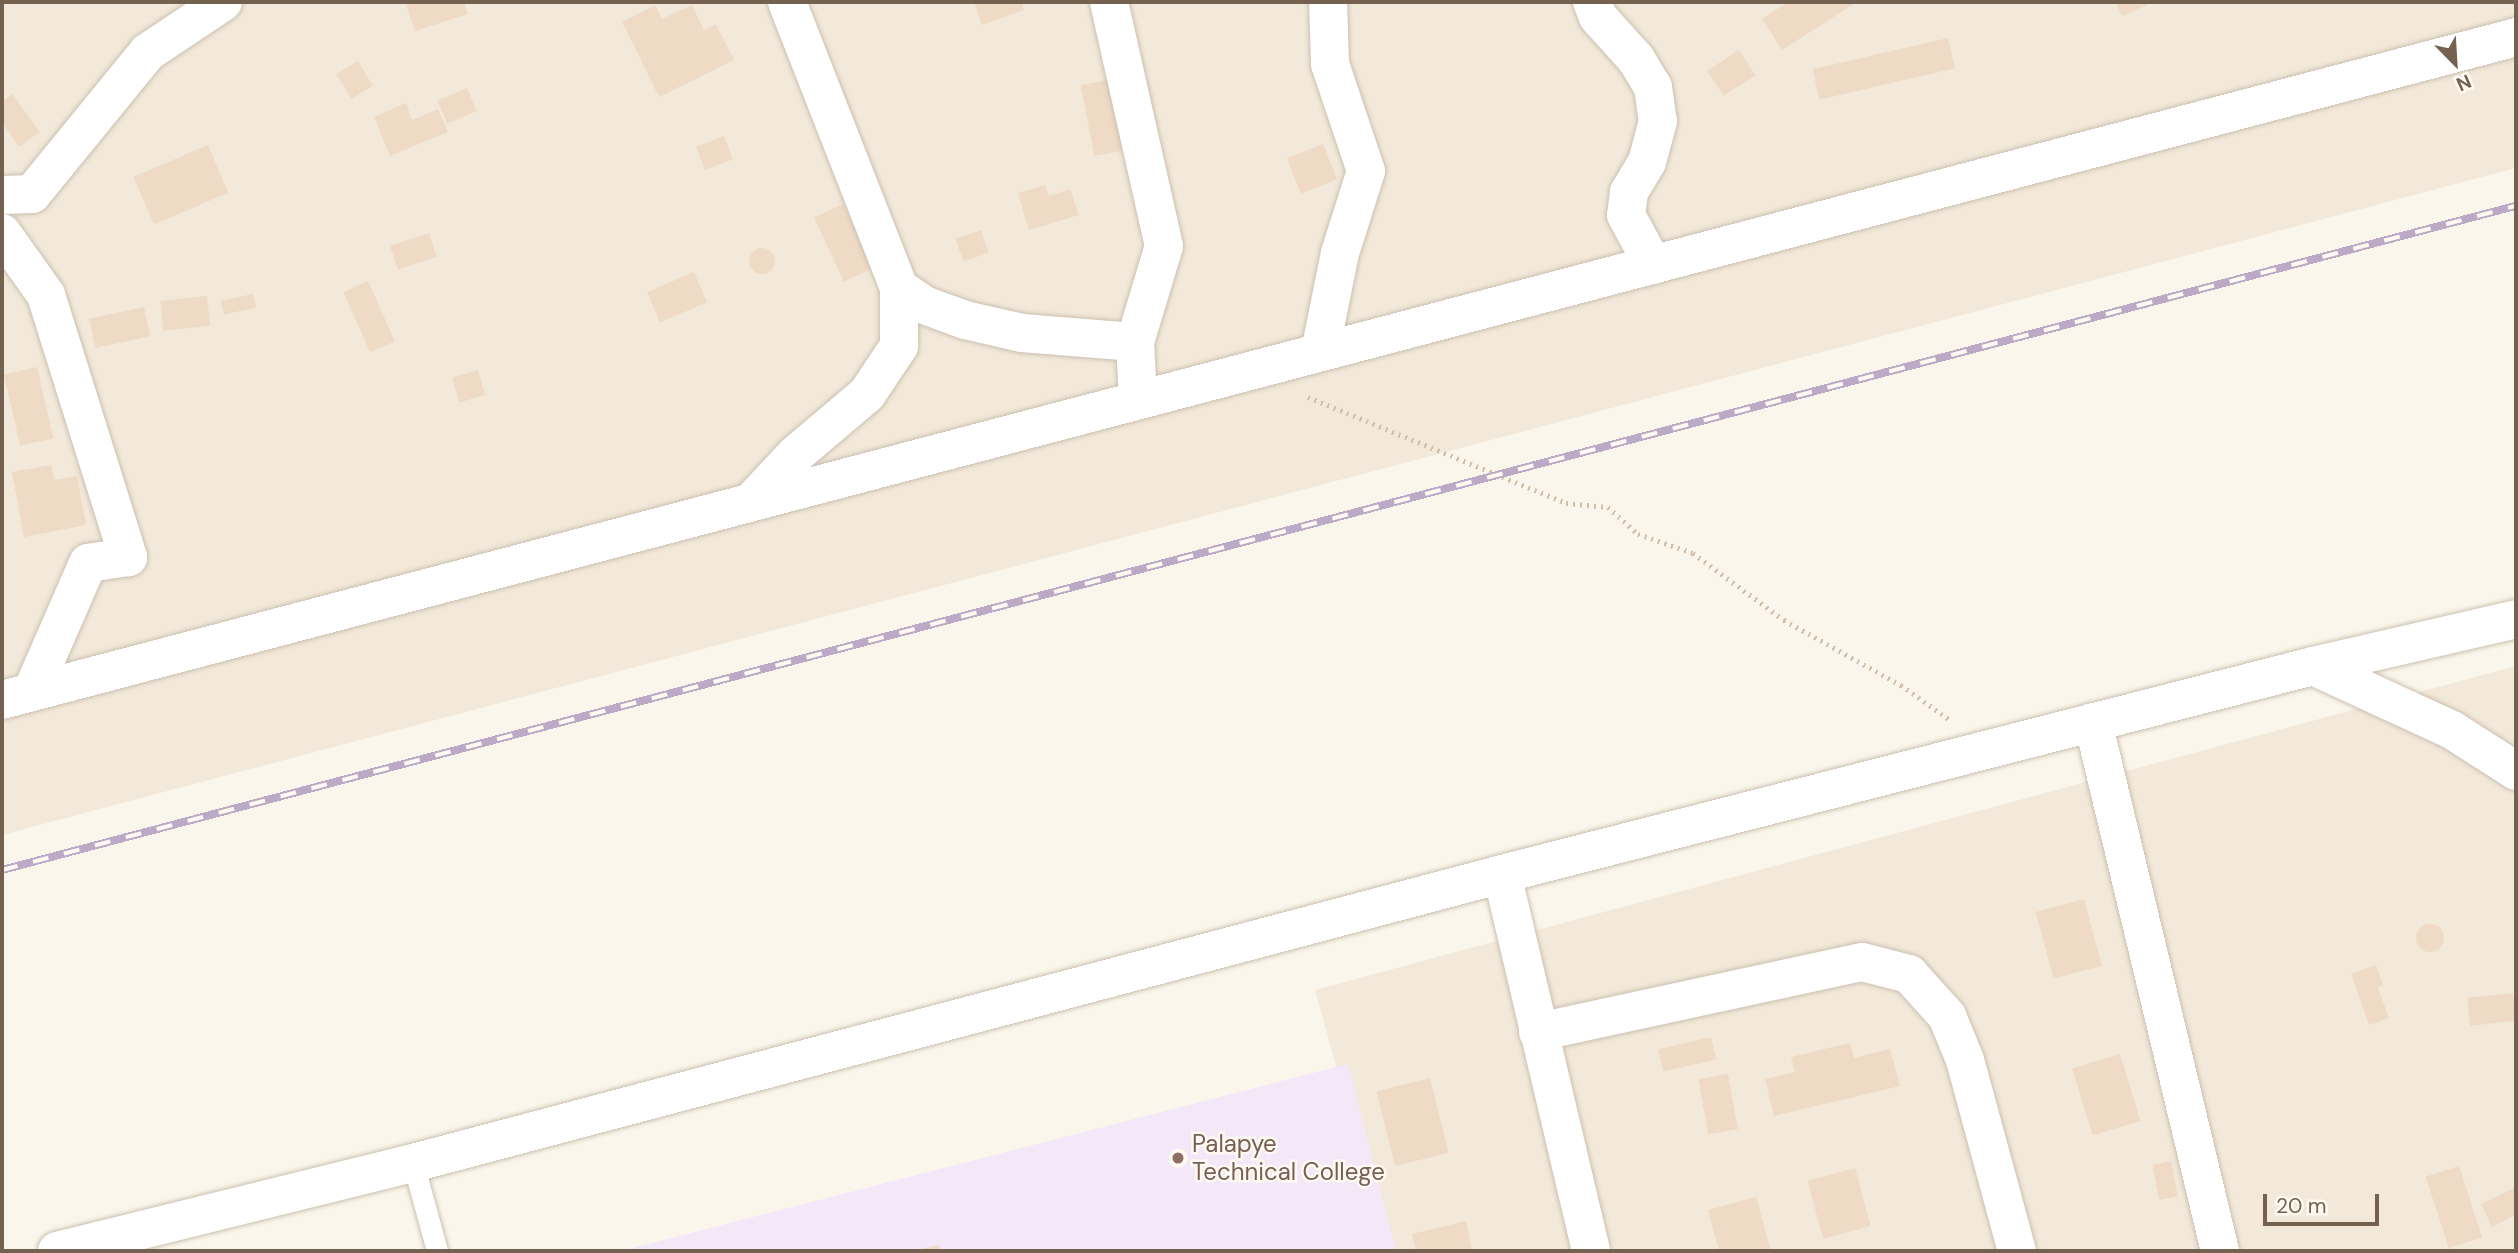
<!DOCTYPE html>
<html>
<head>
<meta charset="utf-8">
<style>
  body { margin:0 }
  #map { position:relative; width:2518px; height:1253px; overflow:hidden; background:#fbf6eb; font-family:"DM Sans",sans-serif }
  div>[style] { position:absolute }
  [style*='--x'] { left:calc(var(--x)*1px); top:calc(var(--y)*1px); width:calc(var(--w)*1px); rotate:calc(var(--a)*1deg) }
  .residential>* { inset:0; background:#f2e9da }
  .education>* { inset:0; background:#f3e7f8 }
  .building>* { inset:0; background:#eedac5; transform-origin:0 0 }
  .round { border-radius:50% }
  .path>* { height:4.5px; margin-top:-2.25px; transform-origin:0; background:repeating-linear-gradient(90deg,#d3bea7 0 2px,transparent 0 7px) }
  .roads { filter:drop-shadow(0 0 2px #ccc0b1) drop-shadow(0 0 2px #ccc0b1) }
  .lane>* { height:21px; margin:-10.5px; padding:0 10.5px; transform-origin:10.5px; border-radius:10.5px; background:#fff }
  .street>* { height:38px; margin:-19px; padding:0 19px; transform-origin:19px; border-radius:19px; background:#fff }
  .rail>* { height:8px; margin-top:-4px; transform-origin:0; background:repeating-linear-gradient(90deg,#fefaf1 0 16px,#bba9c5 0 32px); box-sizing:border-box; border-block:2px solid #bba9c5 }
  .dots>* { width:19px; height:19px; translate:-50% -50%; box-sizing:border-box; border:4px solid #fefaf1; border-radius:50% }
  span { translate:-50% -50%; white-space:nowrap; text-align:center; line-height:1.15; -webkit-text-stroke:5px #fefaf1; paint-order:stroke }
  .education-label { font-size:24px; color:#785e54 }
  .left { translate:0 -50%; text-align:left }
  .frame { position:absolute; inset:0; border:4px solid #746150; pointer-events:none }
  .north { position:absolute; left:2420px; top:28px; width:70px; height:70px; -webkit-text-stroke:5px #fefaf1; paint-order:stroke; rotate:156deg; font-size:19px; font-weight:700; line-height:28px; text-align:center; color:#746150 }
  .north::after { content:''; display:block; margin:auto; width:24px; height:32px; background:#746150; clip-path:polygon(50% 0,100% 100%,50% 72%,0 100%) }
  .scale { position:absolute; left:2263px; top:1194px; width:116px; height:32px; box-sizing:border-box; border:4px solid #746150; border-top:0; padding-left:9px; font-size:21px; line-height:24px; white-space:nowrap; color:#746150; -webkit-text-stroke:5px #fefaf1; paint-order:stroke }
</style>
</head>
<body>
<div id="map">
  <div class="residential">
    <div style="clip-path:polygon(2px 2px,2516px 2px,2516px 168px,2px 835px)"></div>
    <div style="clip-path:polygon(2516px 666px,2516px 1251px,1387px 1251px,1315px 990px)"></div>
  </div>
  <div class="education">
    <div style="clip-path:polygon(1348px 1064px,1396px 1251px,621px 1251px)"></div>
  </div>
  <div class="building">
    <div style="clip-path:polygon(405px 2px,464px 2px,468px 14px,415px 31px)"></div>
    <div style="clip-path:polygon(974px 2px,1021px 2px,1024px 10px,982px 25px)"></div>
    <div style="clip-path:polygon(1788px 2px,1857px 2px,1782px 50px,1762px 19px)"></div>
    <div style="clip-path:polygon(2115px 2px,2146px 2px,2147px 5px,2122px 16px)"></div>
    <div style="clip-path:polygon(655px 5px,662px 19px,692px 5px,704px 30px,716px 24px,734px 60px,659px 97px,622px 22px)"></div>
    <div style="left:1948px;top:38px;width:31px;height:139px;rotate:77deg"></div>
    <div style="left:1739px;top:50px;width:30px;height:38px;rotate:57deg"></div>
    <div style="left:358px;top:61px;width:29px;height:25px;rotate:59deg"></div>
    <div style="left:1118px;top:78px;width:72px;height:38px;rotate:79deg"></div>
    <div style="left:467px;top:88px;width:25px;height:32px;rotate:67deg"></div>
    <div style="clip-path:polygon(12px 94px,40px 132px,19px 147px,2px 122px,2px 102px)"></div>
    <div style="clip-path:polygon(406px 103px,412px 120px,438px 109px,448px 132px,390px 156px,374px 117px)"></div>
    <div style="left:724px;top:136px;width:25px;height:30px;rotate:69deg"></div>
    <div style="left:1323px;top:144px;width:38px;height:39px;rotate:68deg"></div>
    <div style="left:208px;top:145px;width:52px;height:81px;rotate:67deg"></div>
    <div style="clip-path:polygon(1045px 185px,1049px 196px,1070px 189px,1079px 215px,1029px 230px,1018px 193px)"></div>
    <div style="left:843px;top:204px;width:71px;height:32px;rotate:65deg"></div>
    <div style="left:981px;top:230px;width:24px;height:27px;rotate:71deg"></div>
    <div style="left:429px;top:233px;width:25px;height:41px;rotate:72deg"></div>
    <div class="round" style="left:749px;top:248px;width:26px;height:26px"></div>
    <div style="left:694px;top:272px;width:33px;height:51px;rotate:67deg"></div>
    <div style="left:368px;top:281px;width:66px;height:27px;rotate:66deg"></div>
    <div style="left:253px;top:294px;width:14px;height:33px;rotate:78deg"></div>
    <div style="left:207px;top:296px;width:30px;height:47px;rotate:84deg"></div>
    <div style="left:144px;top:307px;width:30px;height:56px;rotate:78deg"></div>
    <div style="left:37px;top:367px;width:73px;height:34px;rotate:77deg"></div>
    <div style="left:478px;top:370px;width:26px;height:27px;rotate:74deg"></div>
    <div style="clip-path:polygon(51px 465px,54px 480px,77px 476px,86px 525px,24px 537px,12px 472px)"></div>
    <div style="left:2084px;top:899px;width:69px;height:50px;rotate:75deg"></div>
    <div class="round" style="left:2416px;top:924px;width:28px;height:28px"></div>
    <div style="clip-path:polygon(2376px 965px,2383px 985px,2378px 988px,2389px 1018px,2369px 1025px,2351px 974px)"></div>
    <div style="left:2513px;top:993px;width:28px;height:46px;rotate:84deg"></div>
    <div style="left:1711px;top:1037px;width:23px;height:54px;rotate:77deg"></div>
    <div style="clip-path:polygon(1850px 1043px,1854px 1058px,1890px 1049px,1900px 1086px,1774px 1116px,1765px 1079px,1795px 1072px,1791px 1057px)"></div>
    <div style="left:2120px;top:1054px;width:70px;height:50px;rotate:73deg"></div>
    <div style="left:1728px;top:1074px;width:56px;height:30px;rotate:80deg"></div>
    <div style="left:1430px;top:1078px;width:77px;height:55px;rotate:76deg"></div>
    <div style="left:2171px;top:1161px;width:36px;height:19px;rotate:79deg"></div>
    <div style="left:2459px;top:1166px;width:75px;height:35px;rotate:72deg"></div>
    <div style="left:1855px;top:1168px;width:60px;height:49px;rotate:75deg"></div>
    <div style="clip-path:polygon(2516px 1187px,2516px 1215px,2492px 1227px,2481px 1204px)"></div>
    <div style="clip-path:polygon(1756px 1197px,1771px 1251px,1719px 1251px,1708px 1210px)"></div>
    <div style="clip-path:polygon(1466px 1221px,1472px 1251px,1416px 1251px,1412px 1234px)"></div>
    <div style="clip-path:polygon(939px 1245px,941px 1251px,916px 1251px,916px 1250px)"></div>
  </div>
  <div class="path">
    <div style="--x:1308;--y:397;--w:279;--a:22.3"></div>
    <div style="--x:1566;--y:503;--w:42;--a:5.4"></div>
    <div style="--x:1608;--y:507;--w:40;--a:42"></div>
    <div style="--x:1638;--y:534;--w:58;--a:19.1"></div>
    <div style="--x:1693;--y:553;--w:113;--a:36.4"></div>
    <div style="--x:1784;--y:620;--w:134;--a:29.1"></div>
    <div style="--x:1901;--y:685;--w:60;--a:35.5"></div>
  </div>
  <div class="roads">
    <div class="lane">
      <div style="--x:413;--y:1163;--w:91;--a:74.7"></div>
    </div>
    <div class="street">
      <div style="--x:787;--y:2;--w:307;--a:68.6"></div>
      <div style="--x:899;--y:288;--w:30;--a:34"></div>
      <div style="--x:924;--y:305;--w:44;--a:20.1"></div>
      <div style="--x:965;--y:320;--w:58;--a:12.8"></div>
      <div style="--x:1022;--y:333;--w:113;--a:4.6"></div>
      <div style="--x:1109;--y:2;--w:250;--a:77.3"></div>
      <div style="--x:1164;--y:246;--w:100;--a:106.8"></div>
      <div style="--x:1135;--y:342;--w:58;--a:87"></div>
      <div style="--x:1592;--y:2;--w:16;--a:68"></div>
      <div style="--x:1598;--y:17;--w:57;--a:47.9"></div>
      <div style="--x:1636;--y:59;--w:33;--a:59"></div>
      <div style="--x:1653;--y:87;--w:34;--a:82"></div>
      <div style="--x:1658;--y:121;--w:42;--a:105"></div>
      <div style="--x:1647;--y:162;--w:35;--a:121"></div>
      <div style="--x:1629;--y:192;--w:23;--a:97"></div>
      <div style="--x:1626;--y:215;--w:57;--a:61.6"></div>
      <div style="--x:2;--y:195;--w:30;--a:-2"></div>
      <div style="--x:32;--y:194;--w:183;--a:-50.8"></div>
      <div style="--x:148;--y:52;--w:90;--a:-33.7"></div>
      <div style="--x:2;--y:233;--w:76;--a:54.6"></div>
      <div style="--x:46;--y:295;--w:275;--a:72.6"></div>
      <div style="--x:128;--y:557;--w:40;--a:171.5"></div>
      <div style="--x:88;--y:563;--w:140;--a:113.6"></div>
      <div style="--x:1320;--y:352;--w:101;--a:-78.6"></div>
      <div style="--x:1340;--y:253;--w:86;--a:-72.4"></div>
      <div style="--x:1366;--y:171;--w:113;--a:-108.6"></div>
      <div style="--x:1330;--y:64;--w:62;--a:-91.8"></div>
      <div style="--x:751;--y:502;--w:64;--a:-46.9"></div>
      <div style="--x:795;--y:455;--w:94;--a:-40.3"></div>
      <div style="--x:867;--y:394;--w:58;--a:-56.3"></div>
      <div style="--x:899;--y:346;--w:58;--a:-90"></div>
      <div style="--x:2313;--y:666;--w:153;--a:24.7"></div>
      <div style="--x:2452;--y:730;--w:76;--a:32.6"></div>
      <div style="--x:2;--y:700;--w:2600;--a:-14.77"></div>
      <div style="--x:2093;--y:722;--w:544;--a:76.5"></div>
      <div style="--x:1502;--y:874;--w:387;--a:76.7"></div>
      <div style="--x:1538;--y:1032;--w:331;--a:-12.2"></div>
      <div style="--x:1862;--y:962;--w:49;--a:14.3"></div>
      <div style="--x:1909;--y:974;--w:57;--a:47.9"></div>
      <div style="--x:1947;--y:1016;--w:48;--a:67.8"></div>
      <div style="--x:1965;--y:1060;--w:198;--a:74.8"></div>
      <div style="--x:57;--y:1251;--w:367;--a:-13.9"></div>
      <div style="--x:413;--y:1163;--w:1127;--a:-14.86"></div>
      <div style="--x:1502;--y:874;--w:837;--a:-14.38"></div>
      <div style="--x:2313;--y:666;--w:208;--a:-13"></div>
    </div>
  </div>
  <div class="rail">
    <div style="--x:2;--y:870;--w:2600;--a:-14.8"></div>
  </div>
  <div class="dots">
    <div style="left:1178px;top:1158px;background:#8d6e63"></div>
  </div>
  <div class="education-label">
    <span class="left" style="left:1192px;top:1158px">Palapye<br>Technical College</span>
  </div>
  <div class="frame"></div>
  <div class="north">N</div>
  <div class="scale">20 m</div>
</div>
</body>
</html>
